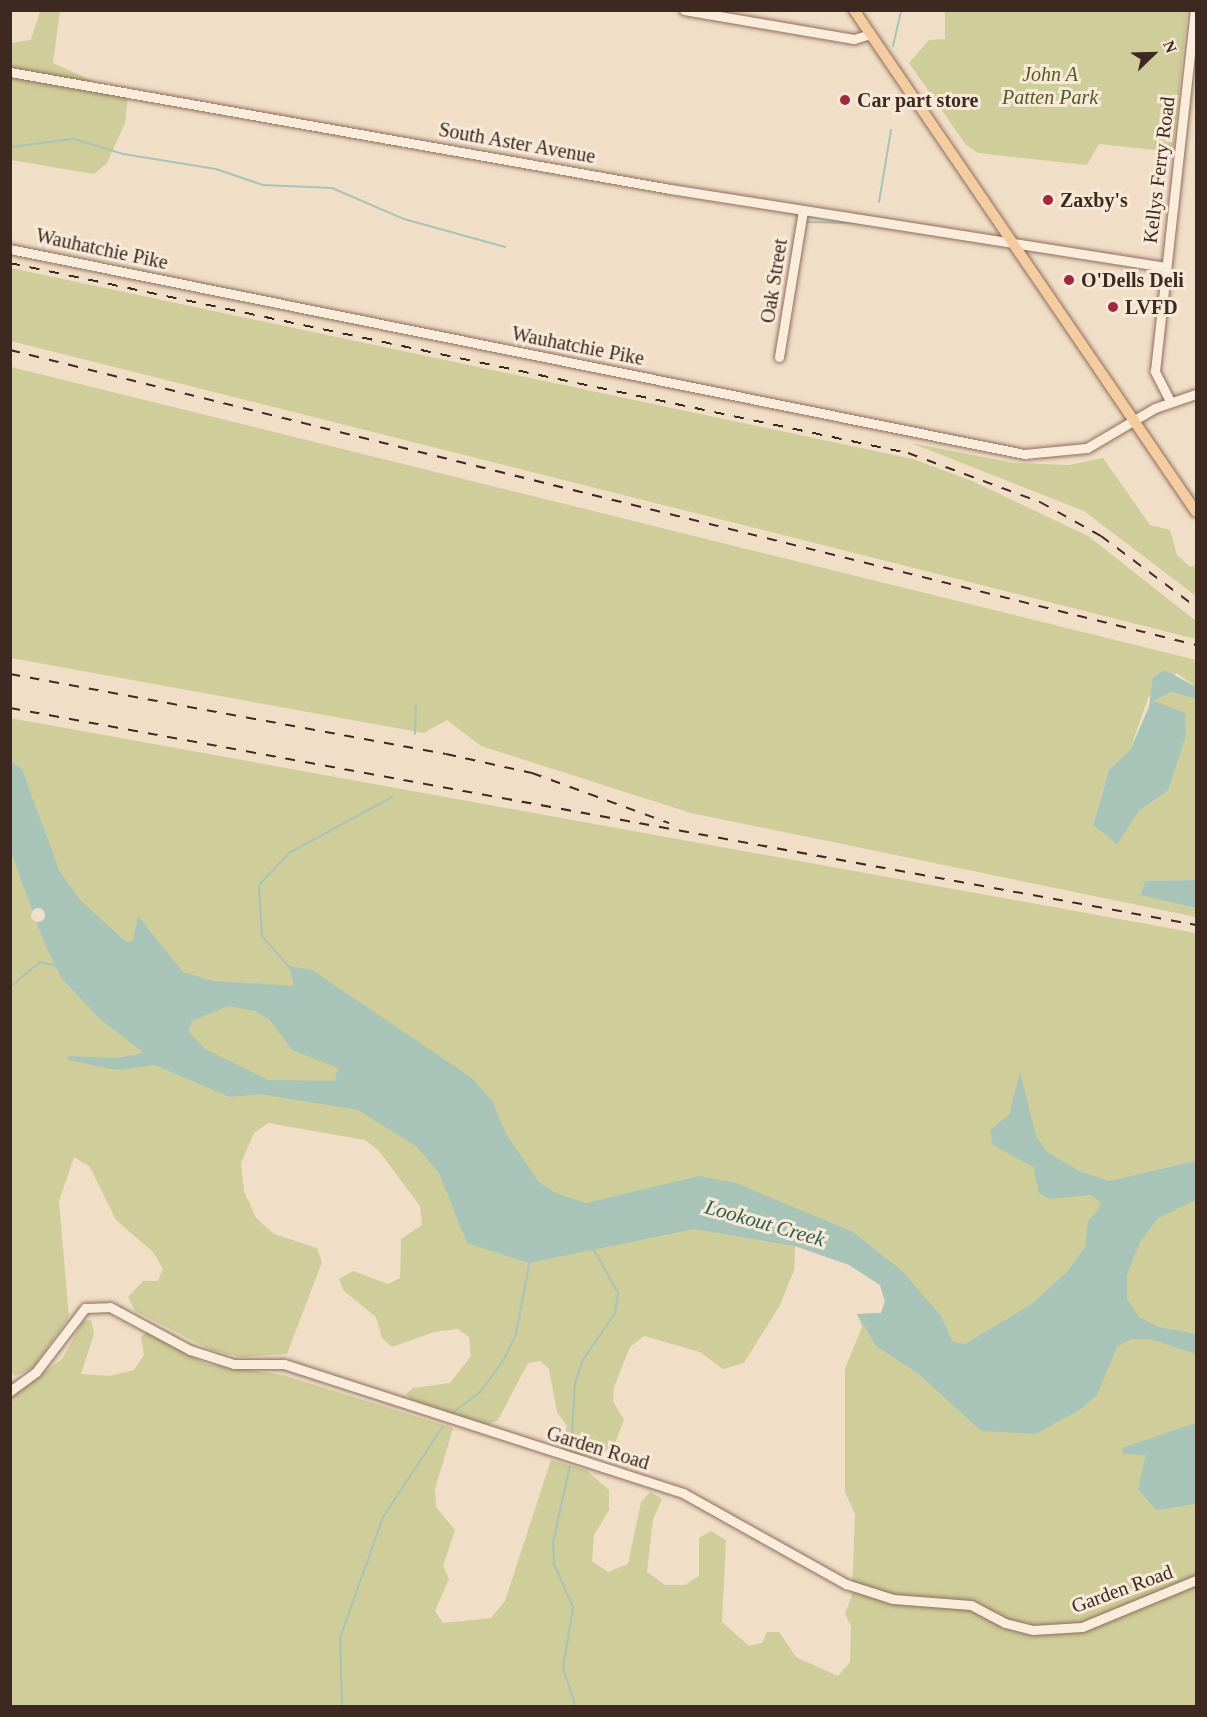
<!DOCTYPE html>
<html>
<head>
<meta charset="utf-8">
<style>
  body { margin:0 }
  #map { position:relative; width:1207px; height:1717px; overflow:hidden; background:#f0dec7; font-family:Georgia,serif }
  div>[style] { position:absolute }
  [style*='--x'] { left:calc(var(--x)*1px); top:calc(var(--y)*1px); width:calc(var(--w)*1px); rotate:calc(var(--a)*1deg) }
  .green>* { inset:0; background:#cfcd9a }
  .water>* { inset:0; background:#a8c4b8 }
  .pier>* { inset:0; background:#f0dec7 }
  .round { border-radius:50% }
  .stream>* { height:2px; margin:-1px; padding:0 1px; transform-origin:1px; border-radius:1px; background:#a8c4b8 }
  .roads { filter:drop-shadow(0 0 2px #8d6e5b) drop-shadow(0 0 2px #8d6e5b) }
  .minor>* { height:9px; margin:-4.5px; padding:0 4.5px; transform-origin:4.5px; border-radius:4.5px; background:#faecdb }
  .major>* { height:10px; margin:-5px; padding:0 5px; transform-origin:5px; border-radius:5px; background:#f4cc9f }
  .rail>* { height:2px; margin-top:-1px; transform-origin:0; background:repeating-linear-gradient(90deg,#3d291f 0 10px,transparent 0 20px) }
  .dots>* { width:16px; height:16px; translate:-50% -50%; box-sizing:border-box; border:3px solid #f7e9d7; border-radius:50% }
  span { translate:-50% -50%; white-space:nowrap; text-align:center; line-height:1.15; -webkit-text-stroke:6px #f7e9d7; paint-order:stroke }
  .park-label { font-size:20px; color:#555a25; font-style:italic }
  .poi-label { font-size:20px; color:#3d291f; font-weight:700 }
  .left { translate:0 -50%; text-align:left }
  .street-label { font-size:20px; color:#3d291f }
  .water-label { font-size:21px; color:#2e5d53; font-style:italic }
  .frame { position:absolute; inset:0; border:12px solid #3d291f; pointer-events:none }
  .north { position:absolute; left:1123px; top:24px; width:60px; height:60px; -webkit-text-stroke:4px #f7e9d7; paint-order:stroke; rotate:67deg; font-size:16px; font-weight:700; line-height:24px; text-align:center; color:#3d291f }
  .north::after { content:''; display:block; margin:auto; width:21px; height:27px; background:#3d291f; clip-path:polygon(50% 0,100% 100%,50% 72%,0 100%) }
</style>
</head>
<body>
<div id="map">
  <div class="green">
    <div style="clip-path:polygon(40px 11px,60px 11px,53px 63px,128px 97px,125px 123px,107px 163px,94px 174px,11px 160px,10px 43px,31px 40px)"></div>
    <div style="clip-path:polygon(945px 11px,1187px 11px,1173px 152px,1099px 144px,1087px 165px,978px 153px,966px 145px,909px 63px,929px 40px,945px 39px)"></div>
    <div style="clip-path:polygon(11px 268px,913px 459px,972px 481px,1088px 536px,1196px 621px,1196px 639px,11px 341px)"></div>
    <div style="clip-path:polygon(11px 367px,1196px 660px,1196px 687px,1177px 673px,1148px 698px,1130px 750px,1109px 770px,1093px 824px,1117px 843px,1139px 811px,1168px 791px,1185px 735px,1154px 701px,1171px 692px,1196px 699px,1196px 880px,1145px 881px,1140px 894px,1196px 908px,1196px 917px,691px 813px,481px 746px,447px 720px,424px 733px,11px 658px)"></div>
    <div style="clip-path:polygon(911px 443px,1014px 463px,1069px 465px,1103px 458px,1150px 525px,1170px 530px,1177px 555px,1190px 567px,1196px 565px,1196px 596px,1084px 511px)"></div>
    <div style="clip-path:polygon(10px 718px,1196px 933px,1196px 1706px,11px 1706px,11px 1397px,62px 1359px,83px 1321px,91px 1320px,94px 1334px,81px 1374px,109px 1376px,134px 1370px,144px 1355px,141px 1337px,147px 1332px,206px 1364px,283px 1375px,453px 1428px,435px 1489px,436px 1507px,455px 1530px,443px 1566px,449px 1579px,435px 1611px,443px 1623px,491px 1618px,505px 1601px,551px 1460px,586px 1470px,609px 1490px,609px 1510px,594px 1535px,592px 1561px,608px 1572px,628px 1564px,641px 1502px,650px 1492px,662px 1499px,653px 1519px,647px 1572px,665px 1585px,685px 1585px,699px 1576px,699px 1538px,711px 1531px,726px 1540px,722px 1622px,749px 1646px,762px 1643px,767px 1632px,779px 1632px,796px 1657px,838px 1676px,850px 1662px,851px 1626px,845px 1614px,852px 1595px,855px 1514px,845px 1492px,845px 1369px,862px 1327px,857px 1314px,881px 1313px,885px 1301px,880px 1285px,850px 1265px,795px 1246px,794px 1270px,780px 1305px,744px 1363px,723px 1369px,700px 1352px,644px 1336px,630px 1347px,614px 1387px,613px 1401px,624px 1420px,615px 1443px,597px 1458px,561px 1451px,567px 1426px,557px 1412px,549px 1369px,540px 1361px,528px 1363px,498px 1420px,488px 1425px,411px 1400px,406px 1394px,413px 1388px,450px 1383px,471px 1356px,469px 1337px,458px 1329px,434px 1332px,392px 1347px,382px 1338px,376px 1317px,344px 1291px,339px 1279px,353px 1271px,388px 1284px,400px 1278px,401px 1239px,422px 1225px,420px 1206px,379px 1151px,365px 1140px,268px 1123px,254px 1133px,241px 1163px,244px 1191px,256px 1218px,274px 1234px,317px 1248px,322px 1262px,287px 1354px,241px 1357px,211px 1350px,135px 1311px,128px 1297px,143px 1281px,158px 1281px,163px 1269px,153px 1252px,116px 1220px,90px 1167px,74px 1157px,59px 1201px,69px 1317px,33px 1368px,15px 1376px,10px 1371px)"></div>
  </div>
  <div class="water">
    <div style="clip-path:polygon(1165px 670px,1196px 687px,1196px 699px,1171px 692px,1154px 701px,1185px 713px,1186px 735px,1168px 791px,1139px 811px,1117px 844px,1093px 825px,1109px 770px,1130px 750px,1149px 707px,1153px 677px)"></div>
    <div style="clip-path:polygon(evenodd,10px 761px,22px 769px,59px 870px,80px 900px,126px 942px,133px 941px,138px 916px,183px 972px,213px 981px,294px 986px,289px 966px,312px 970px,472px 1078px,492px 1101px,506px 1134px,539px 1182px,556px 1193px,586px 1203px,699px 1176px,736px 1183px,853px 1232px,902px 1271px,941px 1316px,953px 1342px,965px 1344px,1032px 1304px,1068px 1271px,1085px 1247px,1088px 1221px,1099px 1209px,1100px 1202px,1091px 1195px,1050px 1199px,1039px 1193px,1033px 1167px,993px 1145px,990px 1130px,1009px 1115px,1020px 1072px,1036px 1136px,1047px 1152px,1079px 1171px,1109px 1181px,1196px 1161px,1196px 1200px,1158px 1218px,1140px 1242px,1127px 1275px,1127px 1299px,1139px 1317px,1158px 1327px,1196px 1334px,1196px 1354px,1150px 1339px,1131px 1339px,1117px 1347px,1097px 1395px,1081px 1409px,1036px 1434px,981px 1431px,920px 1375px,876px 1346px,857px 1314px,881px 1313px,885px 1301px,880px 1285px,849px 1265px,795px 1246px,694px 1229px,529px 1263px,467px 1243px,439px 1173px,416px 1146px,358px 1110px,260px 1094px,230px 1097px,155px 1065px,116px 1070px,68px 1060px,68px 1056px,116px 1058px,144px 1053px,100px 1019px,62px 979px,43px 940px,11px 852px,10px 761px,228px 1006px,255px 1011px,270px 1020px,292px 1050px,338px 1068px,335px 1081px,268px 1080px,205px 1049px,188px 1031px,192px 1021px,228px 1006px)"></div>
    <div style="clip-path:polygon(1196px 880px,1196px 908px,1140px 895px,1145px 881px)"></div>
    <div style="clip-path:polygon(1196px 1423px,1196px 1504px,1156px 1510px,1138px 1489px,1146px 1455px,1123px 1454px,1122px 1448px)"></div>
  </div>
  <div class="pier">
    <div class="round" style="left:31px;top:908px;width:14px;height:14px"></div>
  </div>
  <div class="stream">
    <div style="--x:893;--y:46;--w:37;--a:-77"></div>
    <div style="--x:10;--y:147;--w:64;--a:-7.1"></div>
    <div style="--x:74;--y:139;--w:51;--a:17"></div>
    <div style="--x:123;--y:154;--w:94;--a:9.2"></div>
    <div style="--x:216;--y:169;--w:50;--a:18.8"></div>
    <div style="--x:263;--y:185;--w:69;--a:2.5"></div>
    <div style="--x:332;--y:188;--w:78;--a:23.3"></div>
    <div style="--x:404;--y:219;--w:105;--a:15.5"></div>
    <div style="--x:879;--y:202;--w:73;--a:-80.5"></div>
    <div style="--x:806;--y:222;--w:54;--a:1.1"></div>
    <div style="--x:415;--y:734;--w:28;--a:-88"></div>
    <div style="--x:290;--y:968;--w:43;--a:-131.2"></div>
    <div style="--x:262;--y:936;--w:51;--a:-93.4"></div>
    <div style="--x:259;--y:885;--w:44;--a:-46.8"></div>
    <div style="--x:289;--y:853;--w:117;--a:-28.5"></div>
    <div style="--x:10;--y:987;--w:39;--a:-40"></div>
    <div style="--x:40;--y:962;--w:17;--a:13"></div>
    <div style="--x:451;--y:1414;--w:38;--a:-37"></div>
    <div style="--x:481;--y:1391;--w:39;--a:-54"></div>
    <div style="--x:504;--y:1359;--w:28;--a:-64"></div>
    <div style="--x:516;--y:1334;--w:75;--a:-79.3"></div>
    <div style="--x:571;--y:1451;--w:68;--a:-86.6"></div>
    <div style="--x:575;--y:1383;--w:24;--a:-71"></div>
    <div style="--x:583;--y:1360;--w:57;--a:-55.8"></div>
    <div style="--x:615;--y:1313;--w:20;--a:-81"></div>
    <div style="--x:618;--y:1293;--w:51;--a:-119.1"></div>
    <div style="--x:570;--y:1466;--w:78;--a:102.6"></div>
    <div style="--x:553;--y:1542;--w:22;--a:87"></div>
    <div style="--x:554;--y:1564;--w:47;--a:66.2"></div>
    <div style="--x:573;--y:1607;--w:62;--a:99.3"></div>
    <div style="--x:563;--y:1668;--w:40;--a:72"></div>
    <div style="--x:342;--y:1706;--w:68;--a:-91.7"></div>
    <div style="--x:340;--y:1638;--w:128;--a:-70.4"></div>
    <div style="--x:383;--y:1517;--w:109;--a:-56.6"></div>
  </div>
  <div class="roads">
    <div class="minor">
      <div style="--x:684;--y:10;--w:172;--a:9.7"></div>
      <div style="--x:854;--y:39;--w:17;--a:-17"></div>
      <div style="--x:10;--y:72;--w:670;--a:10.05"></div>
      <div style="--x:670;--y:189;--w:502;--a:8.94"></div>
      <div style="--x:10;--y:249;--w:1035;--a:11.43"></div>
      <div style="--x:1024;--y:454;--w:63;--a:-5.4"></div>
      <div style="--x:1087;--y:448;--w:79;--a:-30.5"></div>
      <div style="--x:1155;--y:408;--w:43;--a:-18.9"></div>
      <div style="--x:779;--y:357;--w:148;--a:-80.7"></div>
      <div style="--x:1170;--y:401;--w:34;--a:-117"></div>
      <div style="--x:1155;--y:371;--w:363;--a:-83.7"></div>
      <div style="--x:10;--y:1391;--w:32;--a:-36"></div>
      <div style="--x:36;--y:1372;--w:81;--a:-52.6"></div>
      <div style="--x:85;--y:1308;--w:25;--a:-2"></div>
      <div style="--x:110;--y:1307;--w:91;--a:28.3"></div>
      <div style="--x:190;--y:1350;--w:46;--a:17.7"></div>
      <div style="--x:234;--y:1364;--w:50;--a:0"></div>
      <div style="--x:284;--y:1364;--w:419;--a:17.9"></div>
      <div style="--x:683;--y:1493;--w:187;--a:29.2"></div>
      <div style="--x:846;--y:1584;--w:49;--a:17.7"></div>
      <div style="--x:893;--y:1599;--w:78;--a:4.4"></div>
      <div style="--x:971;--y:1605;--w:38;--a:28"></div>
      <div style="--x:1005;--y:1623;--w:29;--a:14"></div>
      <div style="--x:1033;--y:1630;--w:49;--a:-3.5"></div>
      <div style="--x:1082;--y:1627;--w:123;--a:-22.4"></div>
    </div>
    <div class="major">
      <div style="--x:854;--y:10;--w:607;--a:55.73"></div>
    </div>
  </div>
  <div class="rail">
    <div style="--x:10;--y:263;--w:918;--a:11.95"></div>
    <div style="--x:908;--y:453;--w:141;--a:20.4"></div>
    <div style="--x:1040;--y:502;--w:70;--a:29.1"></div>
    <div style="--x:1101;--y:536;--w:119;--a:36.8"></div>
    <div style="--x:10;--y:350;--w:1222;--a:13.97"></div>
    <div style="--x:10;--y:674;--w:443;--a:10.4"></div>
    <div style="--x:446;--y:754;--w:88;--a:12.5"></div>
    <div style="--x:532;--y:773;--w:146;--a:20.1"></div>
    <div style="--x:10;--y:708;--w:1206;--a:10.37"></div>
  </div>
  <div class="dots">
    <div style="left:845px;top:100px;background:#9f293c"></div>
    <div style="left:1048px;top:200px;background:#9f293c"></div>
    <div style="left:1069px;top:280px;background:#9f293c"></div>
    <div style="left:1113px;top:307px;background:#9f293c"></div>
  </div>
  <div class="park-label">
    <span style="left:1050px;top:86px">John A<br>Patten Park</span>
  </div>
  <div class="poi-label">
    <span class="left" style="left:857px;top:100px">Car part store</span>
    <span class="left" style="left:1060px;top:200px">Zaxby's</span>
    <span class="left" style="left:1081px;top:280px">O'Dells Deli</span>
    <span class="left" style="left:1125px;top:307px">LVFD</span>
  </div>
  <div class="street-label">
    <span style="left:517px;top:143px;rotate:10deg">South Aster Avenue</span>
    <span style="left:1159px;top:170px;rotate:-83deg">Kellys Ferry Road</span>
    <span style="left:102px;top:249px;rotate:12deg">Wauhatchie Pike</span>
    <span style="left:774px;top:281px;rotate:-81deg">Oak Street</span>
    <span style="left:578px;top:346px;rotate:11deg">Wauhatchie Pike</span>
    <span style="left:598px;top:1448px;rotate:17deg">Garden Road</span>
    <span style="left:1122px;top:1589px;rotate:-20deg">Garden Road</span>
  </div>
  <div class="water-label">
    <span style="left:765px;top:1223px;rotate:16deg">Lookout Creek</span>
  </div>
  <div class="frame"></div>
  <div class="north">N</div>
</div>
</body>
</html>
